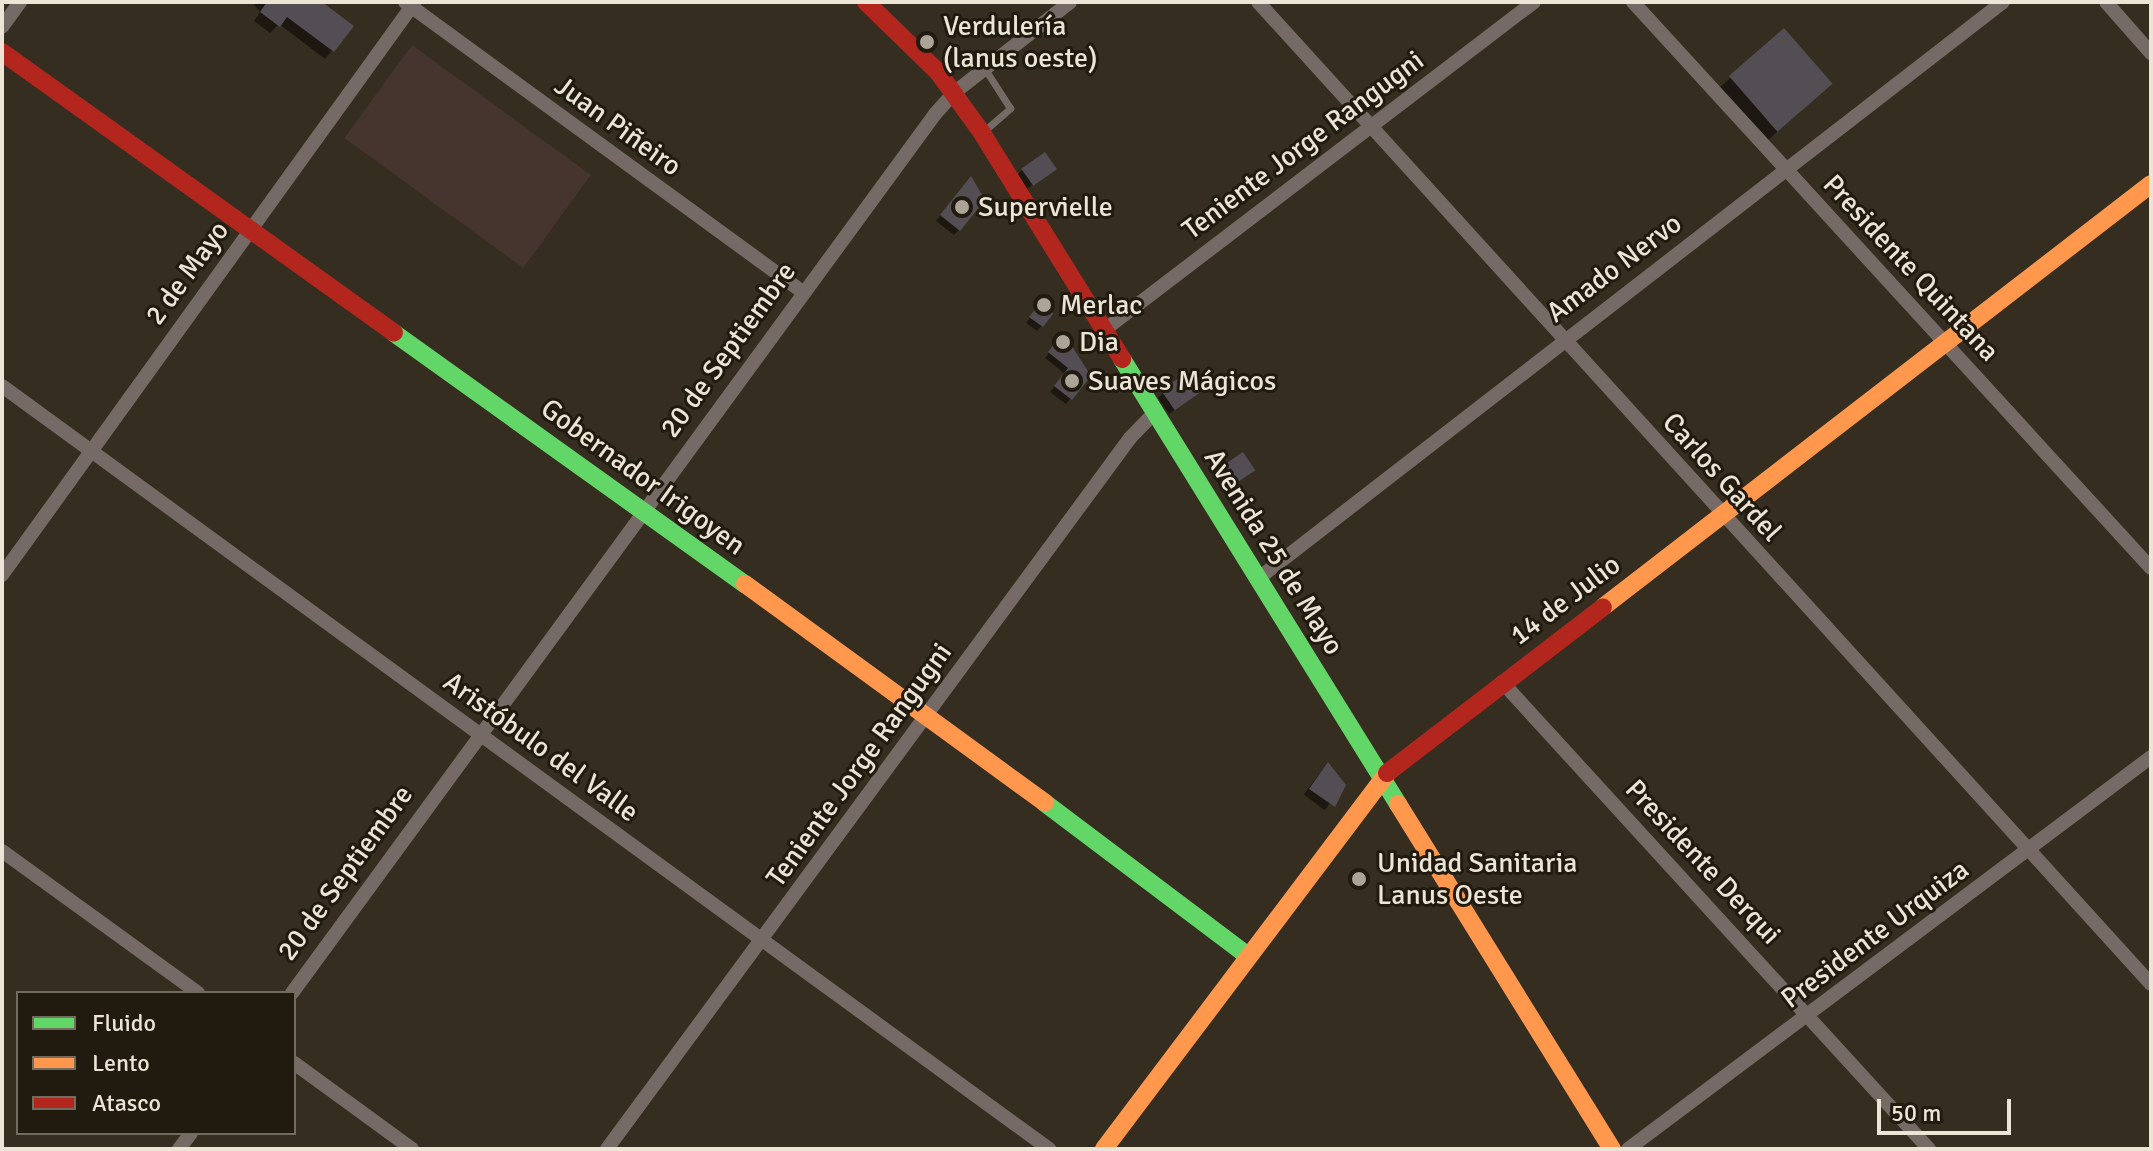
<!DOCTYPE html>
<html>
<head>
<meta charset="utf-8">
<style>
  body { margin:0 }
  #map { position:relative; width:2153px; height:1151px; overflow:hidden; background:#352e20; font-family:Signika,sans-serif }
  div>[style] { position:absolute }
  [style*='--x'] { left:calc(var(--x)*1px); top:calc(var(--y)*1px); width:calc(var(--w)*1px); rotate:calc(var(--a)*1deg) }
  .education>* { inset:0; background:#46342f; transform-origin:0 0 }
  .shadow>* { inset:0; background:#0007; transform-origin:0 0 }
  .building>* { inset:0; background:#534e54; transform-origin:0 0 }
  .lane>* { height:7px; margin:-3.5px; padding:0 3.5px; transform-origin:3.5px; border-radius:3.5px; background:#756a65 }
  .street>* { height:14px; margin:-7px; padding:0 7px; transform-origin:7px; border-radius:7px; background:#756a65 }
  .fast>* { height:18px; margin:-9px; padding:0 9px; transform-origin:9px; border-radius:9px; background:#63d668 }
  .slow>* { height:18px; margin:-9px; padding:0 9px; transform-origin:9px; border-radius:9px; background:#ff974d }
  .jam>* { height:18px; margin:-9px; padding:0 9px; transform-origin:9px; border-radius:9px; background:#b3261e }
  .dots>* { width:22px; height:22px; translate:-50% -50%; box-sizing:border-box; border:4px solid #201a0f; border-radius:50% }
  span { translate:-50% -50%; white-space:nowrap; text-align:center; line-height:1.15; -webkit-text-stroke:6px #201a0f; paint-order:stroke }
  .poi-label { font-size:28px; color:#ece4d5 }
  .left { translate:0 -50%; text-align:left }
  .street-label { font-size:28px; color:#ece4d5 }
  .frame { position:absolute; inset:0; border:4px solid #ece4d5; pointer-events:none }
  .legend { position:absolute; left:16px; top:991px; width:280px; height:144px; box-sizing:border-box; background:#201a0f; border:2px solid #726b5e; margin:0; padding:10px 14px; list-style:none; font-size:24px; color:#ece4d5 }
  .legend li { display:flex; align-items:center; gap:16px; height:40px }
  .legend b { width:40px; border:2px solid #726b5e }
  .scale { position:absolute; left:1877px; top:1099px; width:134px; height:36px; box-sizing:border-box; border:4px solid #ece4d5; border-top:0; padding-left:10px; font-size:24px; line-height:28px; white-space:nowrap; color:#ece4d5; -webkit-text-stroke:6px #201a0f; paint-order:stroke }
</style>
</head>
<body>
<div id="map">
  <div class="education">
    <div style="left:412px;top:45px;width:221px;height:115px;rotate:36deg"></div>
  </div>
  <div class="shadow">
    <div style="clip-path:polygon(252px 2px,319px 2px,351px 26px,325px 59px,279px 24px,270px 33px,254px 21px,260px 12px)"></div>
    <div style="clip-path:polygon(1784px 31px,1819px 95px,1766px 142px,1719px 88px)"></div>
    <div style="clip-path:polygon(1022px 170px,1049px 173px,1027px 189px,1017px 175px)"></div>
    <div style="clip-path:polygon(966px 184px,959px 230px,954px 235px,936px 221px)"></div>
    <div style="clip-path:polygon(1040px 304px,1051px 314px,1037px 331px,1026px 323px)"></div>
    <div style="clip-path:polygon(1059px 340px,1089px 376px,1066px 404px,1050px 392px,1065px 374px,1045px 358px)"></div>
    <div style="clip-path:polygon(1163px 393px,1195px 396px,1169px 414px,1158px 398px)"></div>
    <div style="clip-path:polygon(1218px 471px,1247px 474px,1223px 490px,1213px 476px)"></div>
    <div style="left:1323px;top:769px;width:26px;height:32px;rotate:37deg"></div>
  </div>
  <div class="building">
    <div style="clip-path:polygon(267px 2px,322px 2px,354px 26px,334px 52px,287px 17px,280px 27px,260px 12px)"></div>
    <div style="left:1784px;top:28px;width:74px;height:73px;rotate:49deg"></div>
    <div style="left:1045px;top:152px;width:21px;height:29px;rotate:55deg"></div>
    <div style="clip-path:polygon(971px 176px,985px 200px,960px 231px,940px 215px)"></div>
    <div style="clip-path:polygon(1045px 297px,1053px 314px,1043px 327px,1029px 317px)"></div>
    <div style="clip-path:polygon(1063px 332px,1091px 376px,1072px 400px,1054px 386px,1068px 368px,1048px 352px)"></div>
    <div style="left:1189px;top:371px;width:24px;height:34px;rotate:55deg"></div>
    <div style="left:1243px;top:452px;width:22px;height:32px;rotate:56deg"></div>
    <div style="clip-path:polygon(1328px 762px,1346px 785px,1335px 807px,1309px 789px)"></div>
  </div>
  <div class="lane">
    <div style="--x:984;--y:131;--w:35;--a:-41"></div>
    <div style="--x:1010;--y:108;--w:46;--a:-122.7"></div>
  </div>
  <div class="street">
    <div style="--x:405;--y:2;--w:492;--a:36.1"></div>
    <div style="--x:1258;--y:2;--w:1327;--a:47.72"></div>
    <div style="--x:1633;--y:2;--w:767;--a:47.54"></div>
    <div style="--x:2106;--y:2;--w:68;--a:48.6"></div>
    <div style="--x:2;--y:27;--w:31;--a:-54"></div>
    <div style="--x:1103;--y:331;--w:542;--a:-37.36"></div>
    <div style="--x:2;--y:386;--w:1296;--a:36.08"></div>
    <div style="--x:2;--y:575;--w:706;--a:-54.22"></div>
    <div style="--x:1259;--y:578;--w:941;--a:-37.75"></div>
    <div style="--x:1502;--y:682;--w:633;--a:47.56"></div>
    <div style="--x:2;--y:851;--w:242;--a:35.9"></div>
    <div style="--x:292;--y:993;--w:1089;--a:-53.81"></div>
    <div style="--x:935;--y:114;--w:30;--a:-48"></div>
    <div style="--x:955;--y:92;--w:146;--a:-38"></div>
    <div style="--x:294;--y:1063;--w:146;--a:36.1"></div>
    <div style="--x:179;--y:1149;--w:20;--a:-53"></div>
    <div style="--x:607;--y:1149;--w:883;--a:-53.66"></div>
    <div style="--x:1130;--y:438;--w:35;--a:-46"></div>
    <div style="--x:1628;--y:1149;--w:654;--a:-36.85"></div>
  </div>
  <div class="fast">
    <div style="--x:394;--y:333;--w:432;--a:35.6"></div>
    <div style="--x:1122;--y:359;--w:524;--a:58.19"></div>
    <div style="--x:1045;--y:803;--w:253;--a:37"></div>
  </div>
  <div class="slow">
    <div style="--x:745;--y:584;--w:371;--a:36.1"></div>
    <div style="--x:1603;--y:607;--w:692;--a:-37.66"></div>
    <div style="--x:1398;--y:804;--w:406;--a:58.2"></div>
    <div style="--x:1104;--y:1149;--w:471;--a:-53"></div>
  </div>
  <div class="jam">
    <div style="--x:866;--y:2;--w:100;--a:44.2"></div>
    <div style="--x:938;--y:72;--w:75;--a:54.2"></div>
    <div style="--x:982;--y:133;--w:266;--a:58.2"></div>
    <div style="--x:2;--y:52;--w:482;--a:35.6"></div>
    <div style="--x:1387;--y:773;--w:272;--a:-37.5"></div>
  </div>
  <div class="dots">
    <div style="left:927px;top:42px;background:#aca496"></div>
    <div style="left:962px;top:207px;background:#aca496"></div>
    <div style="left:1044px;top:305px;background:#aca496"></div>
    <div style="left:1063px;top:342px;background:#aca496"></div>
    <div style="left:1072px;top:381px;background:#aca496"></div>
    <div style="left:1359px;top:879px;background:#aca496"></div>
  </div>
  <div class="poi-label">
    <span class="left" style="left:943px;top:42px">Verdulería<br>(lanus oeste)</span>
    <span class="left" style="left:978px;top:207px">Supervielle</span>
    <span class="left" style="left:1060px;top:305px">Merlac</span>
    <span class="left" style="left:1079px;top:342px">Dia</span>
    <span class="left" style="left:1088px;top:381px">Suaves Mágicos</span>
    <span class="left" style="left:1377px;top:879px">Unidad Sanitaria<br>Lanus Oeste</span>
  </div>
  <div class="street-label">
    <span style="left:618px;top:126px;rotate:36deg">Juan Piñeiro</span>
    <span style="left:1303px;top:145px;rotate:-37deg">Teniente Jorge Rangugni</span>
    <span style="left:1614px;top:268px;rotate:-37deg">Amado Nervo</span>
    <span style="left:1911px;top:268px;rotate:47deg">Presidente Quintana</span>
    <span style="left:187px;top:273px;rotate:-54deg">2 de Mayo</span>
    <span style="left:728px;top:350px;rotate:-54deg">20 de Septiembre</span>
    <span style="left:643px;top:477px;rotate:36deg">Gobernador Irigoyen</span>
    <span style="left:1722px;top:477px;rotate:48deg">Carlos Gardel</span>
    <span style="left:1274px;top:552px;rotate:58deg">Avenida 25 de Mayo</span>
    <span style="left:1565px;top:600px;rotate:-37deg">14 de Julio</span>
    <span style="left:541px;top:747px;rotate:36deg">Aristóbulo del Valle</span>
    <span style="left:859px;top:765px;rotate:-54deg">Teniente Jorge Rangugni</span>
    <span style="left:1703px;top:862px;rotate:47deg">Presidente Derqui</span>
    <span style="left:345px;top:873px;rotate:-54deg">20 de Septiembre</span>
    <span style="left:1875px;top:934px;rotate:-37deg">Presidente Urquiza</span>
  </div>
  <div class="frame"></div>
  <ul class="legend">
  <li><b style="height:10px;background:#63d668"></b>Fluido</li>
  <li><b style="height:10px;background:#ff974d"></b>Lento</li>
  <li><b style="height:10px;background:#b3261e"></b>Atasco</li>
  </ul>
  <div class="scale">50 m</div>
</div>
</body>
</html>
